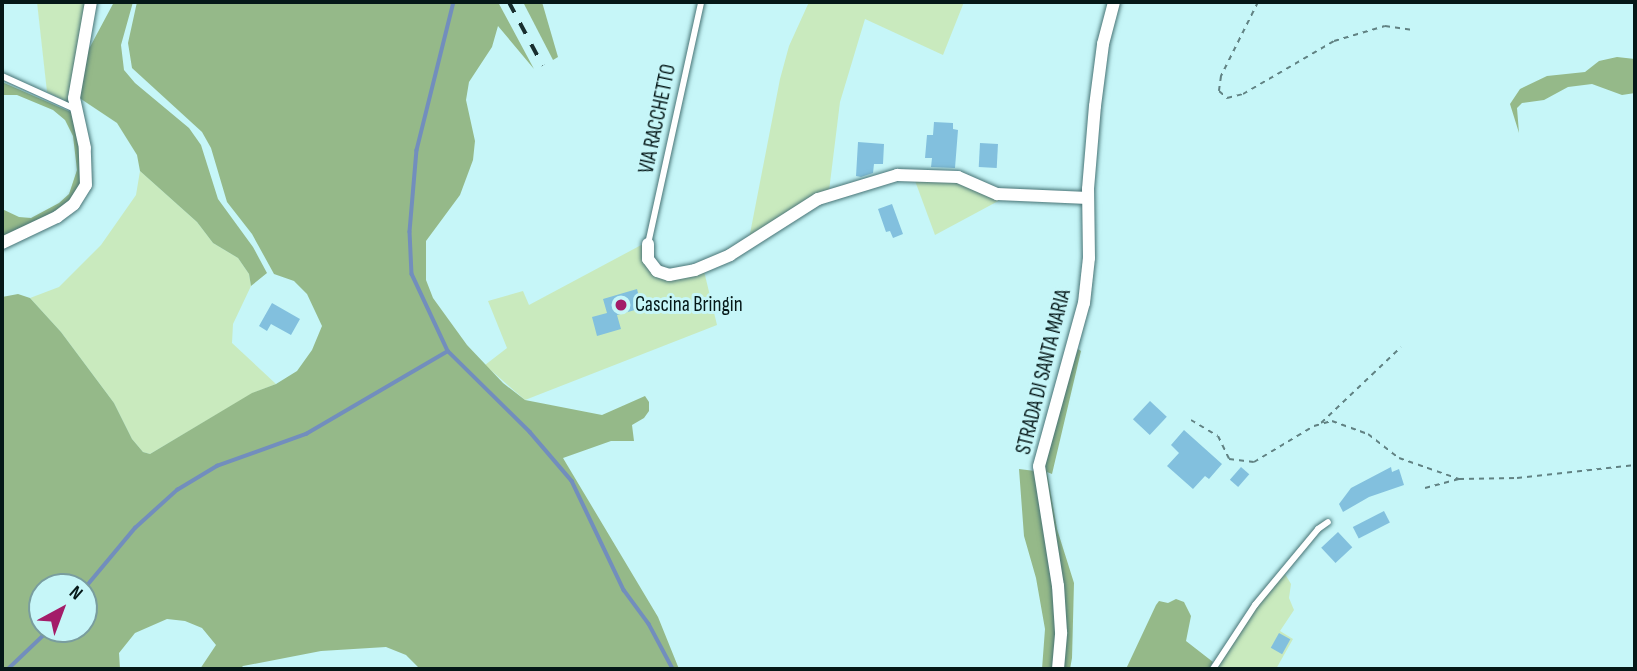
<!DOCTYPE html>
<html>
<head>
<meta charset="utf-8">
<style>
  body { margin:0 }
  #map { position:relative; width:1637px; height:671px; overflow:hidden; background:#c6f6f8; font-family:"Sofia Sans Condensed",sans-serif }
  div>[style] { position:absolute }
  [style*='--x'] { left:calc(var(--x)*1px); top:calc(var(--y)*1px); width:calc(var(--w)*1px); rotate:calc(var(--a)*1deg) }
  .green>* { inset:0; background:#c9eabe }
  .forest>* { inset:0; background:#95b989 }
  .stream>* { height:3.5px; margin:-1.75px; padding:0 1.75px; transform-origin:1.75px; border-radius:1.75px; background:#728ebd }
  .building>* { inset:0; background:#82c0de; transform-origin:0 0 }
  .path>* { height:2px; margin-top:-1px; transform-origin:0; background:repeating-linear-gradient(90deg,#618283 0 5px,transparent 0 10px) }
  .roads { filter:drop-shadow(0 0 2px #477375) drop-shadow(0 0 2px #477375) }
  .lane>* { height:6px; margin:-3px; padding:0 3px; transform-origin:3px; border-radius:3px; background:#fff }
  .street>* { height:12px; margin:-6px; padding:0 6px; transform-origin:6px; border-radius:6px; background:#fff }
  .rail>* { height:3.5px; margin-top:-1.75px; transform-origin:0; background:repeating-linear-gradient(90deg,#192f2f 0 12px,transparent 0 24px) }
  .dots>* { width:19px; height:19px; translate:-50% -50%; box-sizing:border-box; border:4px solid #c6f6f8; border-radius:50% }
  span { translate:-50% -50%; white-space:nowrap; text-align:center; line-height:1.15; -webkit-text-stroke:6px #c6f6f8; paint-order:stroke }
  .street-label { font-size:21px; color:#051818 }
  .poi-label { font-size:21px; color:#051818 }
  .left { translate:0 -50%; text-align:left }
  .frame { position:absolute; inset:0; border:4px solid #051818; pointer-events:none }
  .north { position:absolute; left:28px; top:573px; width:70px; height:70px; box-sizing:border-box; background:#c6f6f8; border:2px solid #799d9e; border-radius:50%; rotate:41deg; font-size:19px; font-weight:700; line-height:28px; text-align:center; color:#051818 }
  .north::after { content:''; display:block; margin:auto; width:24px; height:32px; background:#a31d69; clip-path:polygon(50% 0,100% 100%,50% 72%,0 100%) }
</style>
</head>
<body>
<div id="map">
  <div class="green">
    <div style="clip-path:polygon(37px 2px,87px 2px,70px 103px,47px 92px)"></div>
    <div style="clip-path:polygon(809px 2px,964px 2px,943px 55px,865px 19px,840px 102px,829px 191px,749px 239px,780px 79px,789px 46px)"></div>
    <div style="clip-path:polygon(140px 171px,197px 222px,213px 243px,238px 258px,249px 274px,251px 286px,233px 324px,232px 343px,276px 384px,253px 393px,150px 454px,143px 452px,132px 439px,114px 403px,61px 332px,30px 298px,59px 287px,101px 245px,136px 195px)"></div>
    <div style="clip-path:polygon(914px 178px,947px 179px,1002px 199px,935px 235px)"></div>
    <div style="clip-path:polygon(645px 243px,651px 270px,704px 271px,717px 325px,525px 400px,485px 365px,507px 348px,488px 301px,523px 291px,529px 305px)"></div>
    <div style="clip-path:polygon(1285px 574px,1291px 584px,1289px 598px,1294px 610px,1280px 631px,1293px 639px,1276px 669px,1217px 669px,1256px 608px)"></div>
  </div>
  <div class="forest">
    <div style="clip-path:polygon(114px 2px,133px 2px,121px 45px,124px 70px,135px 83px,189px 128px,201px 145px,218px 199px,253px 247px,267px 273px,251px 286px,249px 274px,238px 258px,213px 243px,197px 222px,140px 171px,137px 155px,117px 123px,78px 97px,83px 60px)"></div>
    <div style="clip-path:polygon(evenodd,137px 2px,498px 2px,534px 69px,498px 26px,492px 47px,469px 82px,466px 100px,475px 141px,473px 160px,460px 195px,426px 241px,426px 280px,433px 298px,467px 345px,503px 383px,525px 400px,602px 415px,645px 396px,649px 402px,649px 411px,644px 418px,632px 425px,634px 441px,611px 441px,563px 458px,658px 617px,679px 669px,420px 669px,406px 655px,386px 647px,321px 651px,243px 666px,240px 669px,200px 669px,216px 645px,202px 628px,185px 621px,167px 619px,135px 633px,119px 653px,120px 669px,2px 669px,2px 297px,18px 294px,30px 298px,61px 332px,114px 403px,132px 439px,143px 452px,150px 454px,252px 393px,276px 384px,297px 371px,312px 350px,322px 326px,307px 294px,294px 281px,274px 274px,252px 234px,227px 202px,211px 148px,202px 132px,132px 68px,128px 43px,137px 2px,84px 587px,84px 629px,42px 629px,42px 587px,84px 587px)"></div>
    <div style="clip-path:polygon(523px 2px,542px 2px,558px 57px,553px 60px)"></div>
    <div style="clip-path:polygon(1617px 57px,1635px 59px,1635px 93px,1622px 95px,1592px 84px,1568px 87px,1544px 100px,1522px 103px,1517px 108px,1519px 133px,1510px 104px,1520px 89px,1547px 76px,1585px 72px,1599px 61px)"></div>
    <div style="clip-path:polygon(2px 82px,73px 113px,85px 176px,70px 203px,2px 239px,2px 209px,19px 217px,31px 218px,59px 203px,69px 194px,77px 170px,73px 136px,65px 120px,53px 110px,17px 95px,2px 95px)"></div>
    <div style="clip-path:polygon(1078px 349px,1081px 351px,1052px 474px,1047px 472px,1057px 529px,1074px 583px,1072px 658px,1070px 669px,1062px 669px,1043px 470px,1054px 423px)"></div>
    <div style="clip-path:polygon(1019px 469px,1035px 471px,1055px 598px,1055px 669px,1042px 669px,1045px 629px,1036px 578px,1024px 536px)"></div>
    <div style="clip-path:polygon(1176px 599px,1184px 602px,1191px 616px,1186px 641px,1213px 662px,1209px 669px,1126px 669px,1156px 605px,1159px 601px,1168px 603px)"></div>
  </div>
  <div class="stream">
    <div style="--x:454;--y:2;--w:153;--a:104"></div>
    <div style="--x:417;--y:150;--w:82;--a:94.9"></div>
    <div style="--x:410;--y:232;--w:42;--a:87.3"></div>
    <div style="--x:412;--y:274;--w:85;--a:64.9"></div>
    <div style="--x:448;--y:351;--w:115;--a:44.6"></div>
    <div style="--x:530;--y:432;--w:65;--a:49.4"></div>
    <div style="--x:572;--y:481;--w:121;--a:64.5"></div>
    <div style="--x:624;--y:590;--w:42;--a:53.7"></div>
    <div style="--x:649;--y:624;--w:51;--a:61.9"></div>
    <div style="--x:84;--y:589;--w:80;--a:-50.1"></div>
    <div style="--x:135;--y:528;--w:57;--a:-42.1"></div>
    <div style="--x:177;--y:490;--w:47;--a:-31"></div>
    <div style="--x:217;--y:466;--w:95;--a:-19.8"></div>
    <div style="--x:306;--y:434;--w:164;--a:-30.3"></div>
    <div style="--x:8;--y:669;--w:58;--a:-43.6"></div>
  </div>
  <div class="building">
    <div style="clip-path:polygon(934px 122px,953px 123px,953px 129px,958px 130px,955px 168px,931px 167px,932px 158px,925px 158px,927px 135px,933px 135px)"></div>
    <div style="clip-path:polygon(858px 142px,884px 144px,883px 164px,874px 164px,873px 173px,861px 177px,856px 176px)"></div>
    <div style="left:980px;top:143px;width:18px;height:24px;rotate:3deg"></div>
    <div style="clip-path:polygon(892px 204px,903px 234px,893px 238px,890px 231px,886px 232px,878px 209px)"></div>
    <div style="clip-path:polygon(637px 289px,642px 308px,617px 315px,621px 329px,597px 336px,592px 317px,607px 313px,603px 299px)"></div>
    <div style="clip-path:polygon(272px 303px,300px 319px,291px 335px,271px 324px,267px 331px,259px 326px)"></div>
    <div style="left:1150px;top:401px;width:23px;height:25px;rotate:43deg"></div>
    <div style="clip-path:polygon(1184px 430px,1222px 464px,1209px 479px,1205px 476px,1193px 489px,1167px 466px,1179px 453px,1171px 445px)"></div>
    <div style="left:1241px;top:467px;width:11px;height:17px;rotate:41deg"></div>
    <div style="clip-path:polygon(1391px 467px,1392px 472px,1399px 469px,1404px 485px,1369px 497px,1343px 512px,1339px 504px,1351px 488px)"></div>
    <div style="left:1384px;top:511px;width:13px;height:35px;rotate:63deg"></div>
    <div style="left:1338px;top:532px;width:21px;height:23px;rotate:47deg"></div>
    <div style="left:1279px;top:633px;width:13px;height:17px;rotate:29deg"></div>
  </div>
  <div class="path">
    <div style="--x:1258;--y:2;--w:83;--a:116.6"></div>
    <div style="--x:1221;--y:76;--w:15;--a:98"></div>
    <div style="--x:1219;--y:91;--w:11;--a:41"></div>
    <div style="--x:1227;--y:98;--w:16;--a:-14"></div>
    <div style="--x:1243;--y:94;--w:105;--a:-30.2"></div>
    <div style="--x:1334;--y:41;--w:53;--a:-16.4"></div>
    <div style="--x:1385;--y:26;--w:30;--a:8"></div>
    <div style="--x:1191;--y:420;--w:31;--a:31"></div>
    <div style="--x:1218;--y:436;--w:25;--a:64"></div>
    <div style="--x:1229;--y:459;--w:25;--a:7"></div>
    <div style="--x:1254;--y:462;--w:70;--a:-31"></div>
    <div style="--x:1314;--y:426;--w:19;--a:-16"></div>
    <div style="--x:1332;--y:421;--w:38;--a:20"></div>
    <div style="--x:1368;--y:434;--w:39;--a:38"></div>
    <div style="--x:1399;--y:458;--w:64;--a:19.3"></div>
    <div style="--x:1321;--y:423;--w:110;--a:-43.5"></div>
    <div style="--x:1425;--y:488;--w:35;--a:-15"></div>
    <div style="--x:1459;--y:479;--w:58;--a:-1"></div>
    <div style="--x:1517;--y:478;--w:119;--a:-6.3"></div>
  </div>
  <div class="roads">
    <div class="lane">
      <div style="--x:2;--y:76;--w:80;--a:24.3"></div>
      <div style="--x:648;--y:244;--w:248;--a:-77.6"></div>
      <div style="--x:1213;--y:669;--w:77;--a:-56.7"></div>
      <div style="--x:1255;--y:605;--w:99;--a:-50.3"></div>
      <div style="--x:1318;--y:529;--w:12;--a:-35"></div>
    </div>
    <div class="street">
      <div style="--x:2;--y:243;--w:61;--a:-25.3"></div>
      <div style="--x:57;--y:217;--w:21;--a:-37"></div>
      <div style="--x:74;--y:204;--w:22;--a:-58"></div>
      <div style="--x:86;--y:185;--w:37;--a:-92"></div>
      <div style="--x:85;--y:148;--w:51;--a:-102.4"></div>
      <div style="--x:74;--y:98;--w:97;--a:-80"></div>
      <div style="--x:648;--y:244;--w:15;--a:90"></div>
      <div style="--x:648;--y:259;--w:15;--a:53"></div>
      <div style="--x:657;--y:271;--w:13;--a:18"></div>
      <div style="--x:669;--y:275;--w:26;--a:-11"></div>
      <div style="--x:695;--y:270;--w:38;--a:-23"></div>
      <div style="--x:730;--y:255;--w:104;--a:-32.5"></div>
      <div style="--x:818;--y:199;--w:83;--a:-16.9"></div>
      <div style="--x:897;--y:175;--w:61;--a:1.9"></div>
      <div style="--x:958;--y:177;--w:43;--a:23.6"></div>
      <div style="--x:997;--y:194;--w:91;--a:2.5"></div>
      <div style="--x:1058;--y:669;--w:37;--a:-85"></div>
      <div style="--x:1061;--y:632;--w:46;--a:-93.7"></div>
      <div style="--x:1058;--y:586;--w:121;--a:-99"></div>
      <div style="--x:1039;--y:466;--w:169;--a:-74.6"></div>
      <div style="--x:1084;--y:303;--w:45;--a:-83.7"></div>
      <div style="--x:1089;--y:258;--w:69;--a:-90.8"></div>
      <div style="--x:1088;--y:189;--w:83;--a:-85.2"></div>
      <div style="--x:1095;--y:106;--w:63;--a:-82.6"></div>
      <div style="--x:1103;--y:44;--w:43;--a:-75.3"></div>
    </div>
  </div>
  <div class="rail">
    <div style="--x:509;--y:2;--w:72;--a:62"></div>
  </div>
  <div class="dots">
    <div style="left:621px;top:305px;background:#a31d69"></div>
  </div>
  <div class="street-label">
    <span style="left:658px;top:119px;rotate:-78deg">VIA RACCHETTO</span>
    <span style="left:1044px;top:372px;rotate:-76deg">STRADA DI SANTA MARIA</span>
  </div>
  <div class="poi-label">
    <span class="left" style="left:635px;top:305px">Cascina Bringin</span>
  </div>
  <div class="frame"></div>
  <div class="north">N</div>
</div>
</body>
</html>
